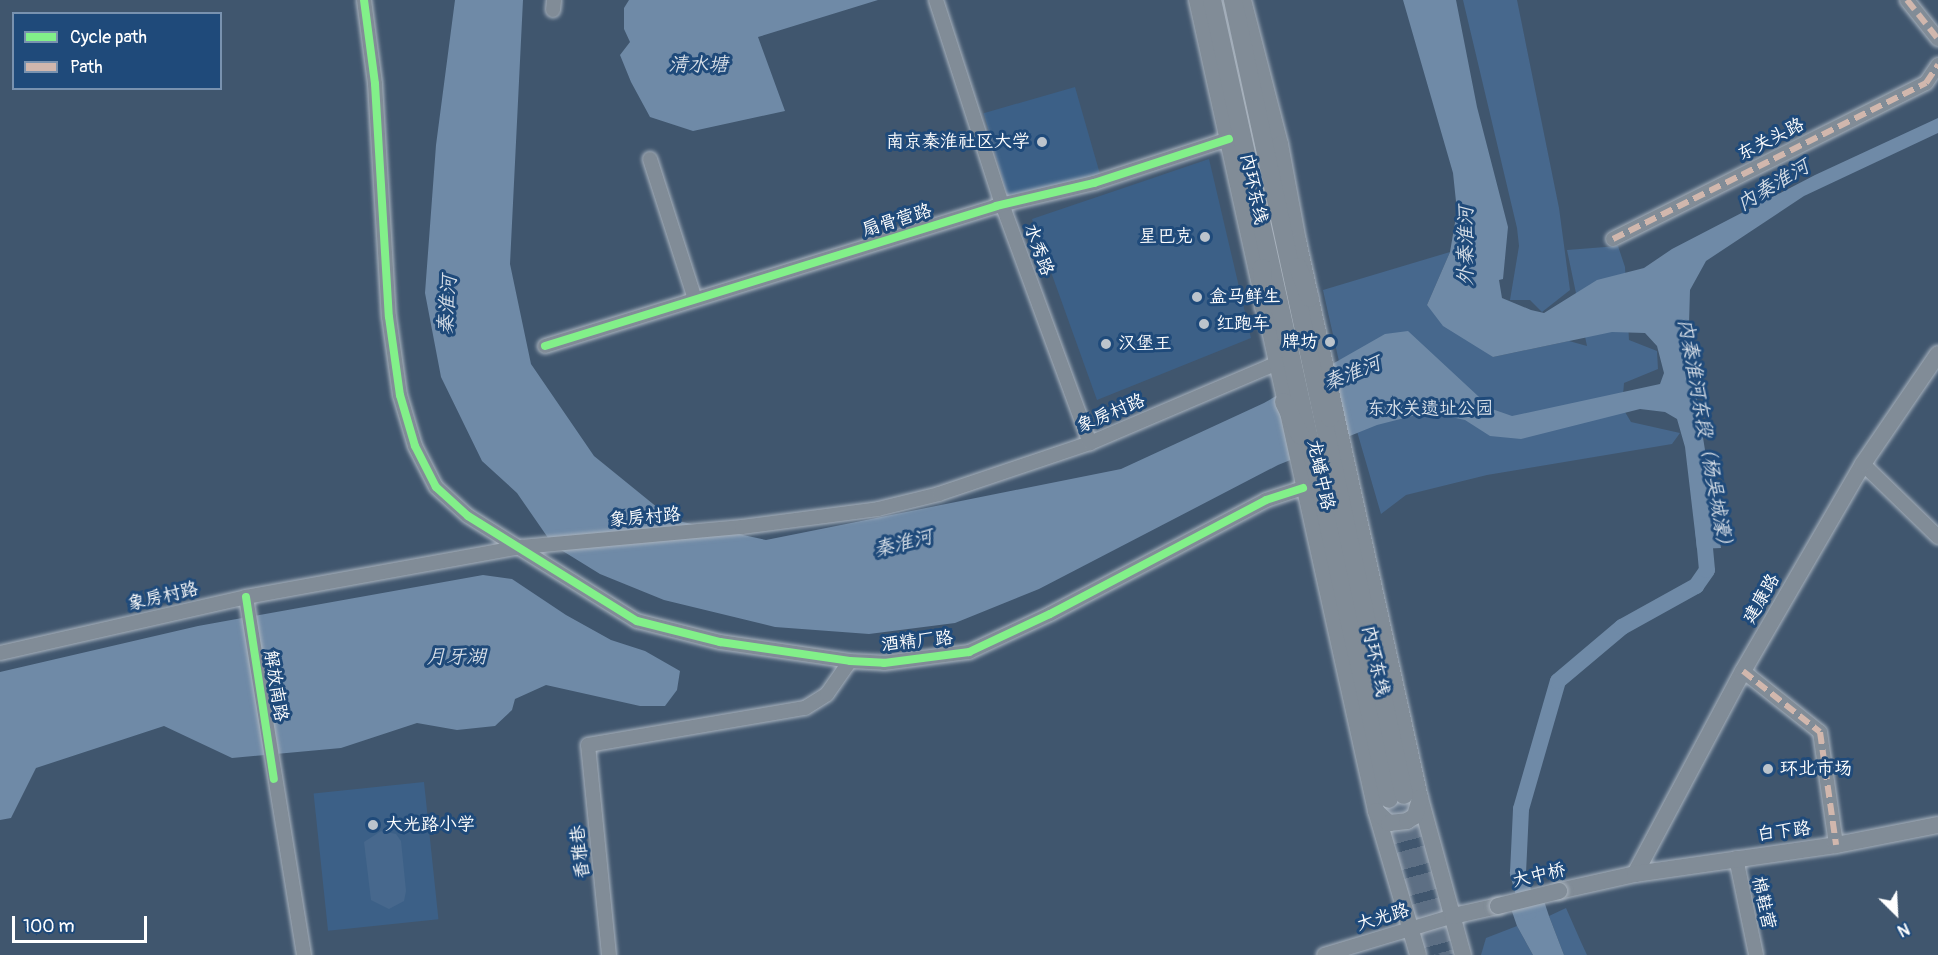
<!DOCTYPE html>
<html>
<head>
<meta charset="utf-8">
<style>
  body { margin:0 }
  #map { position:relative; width:1938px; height:955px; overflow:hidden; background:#40566e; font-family:Pangolin,"LXGW WenKai TC",sans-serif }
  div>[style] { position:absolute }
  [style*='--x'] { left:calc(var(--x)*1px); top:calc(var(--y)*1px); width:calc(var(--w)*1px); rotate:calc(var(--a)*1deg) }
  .built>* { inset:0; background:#3c6087; transform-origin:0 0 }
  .green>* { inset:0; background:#47688d }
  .water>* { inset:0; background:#6f8aa7 }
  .river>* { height:16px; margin:-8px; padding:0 8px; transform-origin:8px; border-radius:8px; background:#6f8aa7 }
  .highway-tunnel>* { height:18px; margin-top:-9px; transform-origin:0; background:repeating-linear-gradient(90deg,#5d6f84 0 18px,transparent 0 27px) }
  .roads { filter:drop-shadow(0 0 2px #a9b3be) drop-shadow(0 0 2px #a9b3be) }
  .minor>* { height:14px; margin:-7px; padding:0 7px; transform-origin:7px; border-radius:7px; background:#818c97 }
  .major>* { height:16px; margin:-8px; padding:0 8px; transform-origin:8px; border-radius:8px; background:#818c97 }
  .highway>* { height:18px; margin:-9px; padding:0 9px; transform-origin:9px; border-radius:9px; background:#818c97 }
  .bridges { filter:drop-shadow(0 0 2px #a9b3be) drop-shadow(0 0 2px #a9b3be) }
  .major-bridge>* { height:16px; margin:-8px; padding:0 8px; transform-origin:8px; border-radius:8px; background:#818c97 }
  .quiet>* { height:6px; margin-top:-3px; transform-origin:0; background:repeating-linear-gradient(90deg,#d1b7ad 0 12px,transparent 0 18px) }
  .cycleway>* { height:8px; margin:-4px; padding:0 4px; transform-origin:4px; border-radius:4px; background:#82f089 }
  .dots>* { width:16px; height:16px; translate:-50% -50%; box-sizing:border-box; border:3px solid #1f4a7a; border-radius:50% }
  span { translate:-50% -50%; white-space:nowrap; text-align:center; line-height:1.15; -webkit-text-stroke:6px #1f4a7a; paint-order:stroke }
  .street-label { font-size:18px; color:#fff }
  .poi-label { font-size:18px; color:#fff }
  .right { translate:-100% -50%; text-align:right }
  .left { translate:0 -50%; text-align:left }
  .park-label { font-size:18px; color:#dae1e9 }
  .water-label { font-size:20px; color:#d5dde6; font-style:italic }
  .legend { position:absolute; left:12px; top:12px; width:210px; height:78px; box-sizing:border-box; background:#1f4a7a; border:2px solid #7992af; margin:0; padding:8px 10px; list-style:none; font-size:18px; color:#fff }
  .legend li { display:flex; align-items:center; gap:12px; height:30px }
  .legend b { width:30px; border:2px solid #7992af }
  .north { position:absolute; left:1866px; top:883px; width:60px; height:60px; -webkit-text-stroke:4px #1f4a7a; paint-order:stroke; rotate:156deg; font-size:16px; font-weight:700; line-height:24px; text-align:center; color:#fff }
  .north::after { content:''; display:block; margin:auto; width:21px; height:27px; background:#fff; clip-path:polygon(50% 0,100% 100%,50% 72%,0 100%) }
  .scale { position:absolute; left:12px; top:916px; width:135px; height:27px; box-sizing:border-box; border:3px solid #fff; border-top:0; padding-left:8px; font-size:18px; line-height:21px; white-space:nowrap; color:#fff; -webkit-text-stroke:4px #1f4a7a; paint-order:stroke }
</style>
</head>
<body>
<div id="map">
  <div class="built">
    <div style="left:1075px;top:87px;width:91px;height:95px;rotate:74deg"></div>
    <div style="clip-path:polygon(1209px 159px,1251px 338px,1097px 400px,1032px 219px)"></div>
    <div style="left:424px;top:782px;width:138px;height:111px;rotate:84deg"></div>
  </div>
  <div class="green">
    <div style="clip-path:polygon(1463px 0,1517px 0,1559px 208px,1570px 290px,1542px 312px,1530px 300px,1510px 300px,1519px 246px,1517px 228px)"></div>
    <div style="clip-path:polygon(1618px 246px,1625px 267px,1629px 340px,1657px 351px,1658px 369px,1624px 383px,1622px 407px,1631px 422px,1680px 433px,1672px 444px,1487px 475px,1406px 495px,1381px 514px,1347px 397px,1323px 290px,1450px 252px,1427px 305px,1493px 357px,1569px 341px,1587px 346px,1567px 250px)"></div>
    <div style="clip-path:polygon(381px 831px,396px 834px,401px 841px,406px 891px,404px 901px,389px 909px,371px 900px,364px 842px)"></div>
    <div style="clip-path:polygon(1566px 908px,1581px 942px,1587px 955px,1564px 955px,1549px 916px)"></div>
    <div style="clip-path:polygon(1517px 926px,1533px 955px,1481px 955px,1486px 938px)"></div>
  </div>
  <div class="water">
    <div style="clip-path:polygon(455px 0,523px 0,510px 264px,531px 364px,594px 456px,658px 508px,678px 521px,766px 540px,1121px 469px,1264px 403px,1385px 334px,1408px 331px,1492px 409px,1512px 416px,1660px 384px,1664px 373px,1657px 346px,1645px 333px,1612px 332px,1493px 357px,1443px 326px,1427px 305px,1450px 252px,1457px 211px,1453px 173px,1403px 0,1456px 0,1477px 107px,1508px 227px,1503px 279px,1499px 280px,1502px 298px,1531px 310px,1544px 313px,1597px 280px,1644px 268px,1672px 249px,1815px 175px,1938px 118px,1938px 133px,1804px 196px,1706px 261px,1690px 290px,1689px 324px,1698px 407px,1721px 548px,1697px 549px,1685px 447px,1677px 419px,1665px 412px,1640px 409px,1521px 439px,1490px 436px,1465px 420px,1428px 412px,1377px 425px,1278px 465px,1039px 589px,955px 623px,869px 634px,775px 627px,664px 600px,600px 574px,553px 545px,517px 493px,482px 461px,441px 377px,425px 293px,436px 145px)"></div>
    <div style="clip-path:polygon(629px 0,878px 0,758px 37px,785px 111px,693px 131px,650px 117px,631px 82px,620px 55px,630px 42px,624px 29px,624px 8px)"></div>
    <div style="clip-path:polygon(483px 575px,512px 579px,566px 615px,611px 640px,645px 651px,680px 671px,677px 690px,665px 706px,640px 706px,546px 685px,515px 699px,512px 710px,495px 726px,457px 730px,417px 723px,341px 748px,232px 758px,164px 726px,36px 768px,11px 818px,0 820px,0 672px,198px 626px)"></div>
    <div style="clip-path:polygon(1542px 895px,1549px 916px,1564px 955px,1533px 955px,1517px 926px,1509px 903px)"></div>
  </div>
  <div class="river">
    <div style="--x:1529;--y:912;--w:41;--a:-105.8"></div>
    <div style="--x:1518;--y:873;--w:64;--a:-87.3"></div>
    <div style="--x:1521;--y:809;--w:133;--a:-73.9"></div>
    <div style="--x:1558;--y:681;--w:84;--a:-40.2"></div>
    <div style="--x:1622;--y:627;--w:85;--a:-29"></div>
    <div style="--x:1696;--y:586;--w:19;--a:-55"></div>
    <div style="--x:1707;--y:570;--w:43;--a:-95.3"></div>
  </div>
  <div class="highway-tunnel">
    <div style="--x:1404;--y:795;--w:166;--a:74.3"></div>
    <div style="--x:1389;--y:799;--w:162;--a:73.9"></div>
  </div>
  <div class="roads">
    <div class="minor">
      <div style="--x:364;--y:0;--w:85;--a:82.5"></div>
      <div style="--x:375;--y:84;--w:233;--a:86.6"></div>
      <div style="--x:389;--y:317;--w:79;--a:82"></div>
      <div style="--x:400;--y:395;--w:53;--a:73.6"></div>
      <div style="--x:415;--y:446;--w:46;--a:62.9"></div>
      <div style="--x:436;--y:487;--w:43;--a:42.2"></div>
      <div style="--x:468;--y:516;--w:199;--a:31.9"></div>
      <div style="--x:637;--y:621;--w:86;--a:14.2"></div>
      <div style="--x:720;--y:642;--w:131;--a:8.3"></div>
      <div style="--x:850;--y:661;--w:34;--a:3"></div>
      <div style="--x:884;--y:663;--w:86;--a:-7.4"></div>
      <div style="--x:969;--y:652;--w:89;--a:-25.1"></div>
      <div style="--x:1050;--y:614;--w:244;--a:-27.8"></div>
      <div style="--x:1266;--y:500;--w:39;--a:-18"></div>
      <div style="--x:936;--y:0;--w:214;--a:72.1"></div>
      <div style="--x:1002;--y:204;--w:255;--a:69.8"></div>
      <div style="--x:1907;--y:0;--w:50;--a:51.5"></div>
      <div style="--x:553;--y:10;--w:10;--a:-84"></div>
      <div style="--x:650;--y:159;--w:147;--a:72.2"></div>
      <div style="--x:1613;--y:239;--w:350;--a:-26.5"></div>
      <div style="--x:1926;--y:83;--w:22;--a:-56"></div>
      <div style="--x:545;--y:346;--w:472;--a:-17.2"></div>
      <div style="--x:996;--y:206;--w:101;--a:-13.2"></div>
      <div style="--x:1094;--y:183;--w:142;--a:-18.1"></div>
      <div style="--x:1863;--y:464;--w:105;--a:44.2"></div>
      <div style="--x:246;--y:597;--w:363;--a:80.8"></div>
      <div style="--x:0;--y:653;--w:252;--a:-12.8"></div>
      <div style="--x:246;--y:597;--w:280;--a:-10.3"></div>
      <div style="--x:521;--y:547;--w:222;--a:-5.2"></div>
      <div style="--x:742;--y:527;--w:137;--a:-7.5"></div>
      <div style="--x:878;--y:509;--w:63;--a:-13.8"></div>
      <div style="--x:939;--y:494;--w:159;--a:-18.7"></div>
      <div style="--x:1090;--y:443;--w:201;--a:-23.1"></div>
      <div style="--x:1743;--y:671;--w:98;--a:38.4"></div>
      <div style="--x:1820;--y:732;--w:114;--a:81.9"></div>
      <div style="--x:1736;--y:858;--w:99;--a:78.3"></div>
      <div style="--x:609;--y:955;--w:211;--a:-95.7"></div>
      <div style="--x:588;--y:745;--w:220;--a:-9.7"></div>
      <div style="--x:805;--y:708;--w:26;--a:-32"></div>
      <div style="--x:827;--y:694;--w:40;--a:-55.1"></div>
      <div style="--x:1324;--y:955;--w:135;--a:-16.8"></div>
    </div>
    <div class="major">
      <div style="--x:1197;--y:0;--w:831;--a:77.55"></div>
      <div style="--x:1376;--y:811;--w:150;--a:73.7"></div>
      <div style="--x:1243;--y:0;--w:149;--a:75.6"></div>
      <div style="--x:1280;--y:144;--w:99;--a:79.5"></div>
      <div style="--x:1298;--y:241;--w:570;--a:77.65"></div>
      <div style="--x:1420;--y:798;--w:163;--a:74.7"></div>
      <div style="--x:1376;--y:811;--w:18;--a:43"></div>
      <div style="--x:1389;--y:823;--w:18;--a:-6"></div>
      <div style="--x:1407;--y:821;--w:9;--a:-32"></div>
      <div style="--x:1415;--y:816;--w:19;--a:-74"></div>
      <div style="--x:1635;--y:874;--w:230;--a:-62"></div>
      <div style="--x:1743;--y:671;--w:239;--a:-59.9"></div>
      <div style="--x:1863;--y:464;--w:133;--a:-55.7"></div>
      <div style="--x:1559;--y:891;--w:78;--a:-12.6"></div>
      <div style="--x:1635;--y:874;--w:203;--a:-8.2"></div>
      <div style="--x:1836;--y:845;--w:104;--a:-11.1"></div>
      <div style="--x:1453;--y:916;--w:46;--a:-12.5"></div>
    </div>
    <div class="highway">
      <div style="--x:1212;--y:0;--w:818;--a:77.51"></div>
      <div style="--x:1233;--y:0;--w:813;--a:77.86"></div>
      <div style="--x:1298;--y:267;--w:33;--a:69"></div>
      <div style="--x:1262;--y:268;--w:40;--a:87.1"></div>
      <div style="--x:1330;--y:388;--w:30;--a:90"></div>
      <div style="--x:1284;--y:402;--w:37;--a:64"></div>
    </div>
  </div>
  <div class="bridges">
    <div class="major-bridge">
      <div style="--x:1498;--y:906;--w:63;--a:-13.8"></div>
    </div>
  </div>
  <div class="quiet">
    <div style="--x:1907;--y:0;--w:50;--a:51.5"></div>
    <div style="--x:1613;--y:239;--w:350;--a:-26.5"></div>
    <div style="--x:1926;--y:83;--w:22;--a:-56"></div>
    <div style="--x:1743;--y:671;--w:98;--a:38.4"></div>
    <div style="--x:1820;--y:732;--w:114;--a:81.9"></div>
  </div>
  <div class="cycleway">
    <div style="--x:364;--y:0;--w:85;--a:82.5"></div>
    <div style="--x:375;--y:84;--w:233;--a:86.6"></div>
    <div style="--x:389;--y:317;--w:79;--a:82"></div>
    <div style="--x:400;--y:395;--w:53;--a:73.6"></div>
    <div style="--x:415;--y:446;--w:46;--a:62.9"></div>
    <div style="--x:436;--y:487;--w:43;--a:42.2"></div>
    <div style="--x:468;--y:516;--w:199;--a:31.9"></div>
    <div style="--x:637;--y:621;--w:86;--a:14.2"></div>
    <div style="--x:720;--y:642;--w:131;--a:8.3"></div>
    <div style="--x:850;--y:661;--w:34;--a:3"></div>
    <div style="--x:884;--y:663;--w:86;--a:-7.4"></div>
    <div style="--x:969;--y:652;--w:89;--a:-25.1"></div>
    <div style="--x:1050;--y:614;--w:244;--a:-27.8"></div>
    <div style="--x:1266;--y:500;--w:39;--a:-18"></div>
    <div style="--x:545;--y:346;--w:472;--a:-17.2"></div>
    <div style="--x:996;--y:206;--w:101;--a:-13.2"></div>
    <div style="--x:1094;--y:183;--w:142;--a:-18.1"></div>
    <div style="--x:246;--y:597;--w:184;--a:81.3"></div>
  </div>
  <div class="dots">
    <div style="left:1042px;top:142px;background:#bcc4cc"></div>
    <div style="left:1205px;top:237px;background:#bcc4cc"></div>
    <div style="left:1197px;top:297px;background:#bcc4cc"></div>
    <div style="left:1204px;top:324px;background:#bcc4cc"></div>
    <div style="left:1330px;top:342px;background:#bcc4cc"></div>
    <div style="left:1106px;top:344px;background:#bcc4cc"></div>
    <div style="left:1768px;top:769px;background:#bcc4cc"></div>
    <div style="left:373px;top:825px;background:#bcc4cc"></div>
  </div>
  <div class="street-label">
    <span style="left:1771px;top:140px;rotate:-27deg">东关头路</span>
    <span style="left:1253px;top:189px;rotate:78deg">内环东线</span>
    <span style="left:897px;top:221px;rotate:-17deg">扇骨营路</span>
    <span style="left:1038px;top:250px;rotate:70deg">水秀路</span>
    <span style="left:1111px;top:414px;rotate:-23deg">象房村路</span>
    <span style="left:1320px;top:475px;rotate:78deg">龙蟠中路</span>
    <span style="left:645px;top:518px;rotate:-5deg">象房村路</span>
    <span style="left:163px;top:597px;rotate:-13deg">象房村路</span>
    <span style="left:1762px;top:599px;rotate:-60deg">建康路</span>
    <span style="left:917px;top:642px;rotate:-6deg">酒精厂路</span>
    <span style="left:1375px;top:661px;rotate:78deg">内环东线</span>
    <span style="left:275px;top:686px;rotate:81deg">解放南路</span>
    <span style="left:1784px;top:832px;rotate:-7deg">白下路</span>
    <span style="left:581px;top:852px;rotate:-96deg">香雅巷</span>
    <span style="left:1539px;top:876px;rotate:-13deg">大中桥</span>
    <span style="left:1763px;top:903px;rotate:78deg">棉鞋营</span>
    <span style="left:1383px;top:918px;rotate:-17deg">大光路</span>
  </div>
  <div class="poi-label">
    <span class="right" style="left:1030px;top:142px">南京秦淮社区大学</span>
    <span class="right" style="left:1193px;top:237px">星巴克</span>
    <span class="left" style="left:1209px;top:297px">盒马鲜生</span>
    <span class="left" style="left:1216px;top:324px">红跑车</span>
    <span class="right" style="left:1318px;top:342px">牌坊</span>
    <span class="left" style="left:1118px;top:344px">汉堡王</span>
    <span class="left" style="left:1780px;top:769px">环北市场</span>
    <span class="left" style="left:385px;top:825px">大光路小学</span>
  </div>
  <div class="park-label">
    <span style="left:1430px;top:409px">东水关遗址公园</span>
  </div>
  <div class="water-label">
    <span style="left:698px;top:64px">清水塘</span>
    <span style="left:1773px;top:185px;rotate:-31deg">内秦淮河</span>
    <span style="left:1465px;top:246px;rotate:-90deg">外秦淮河</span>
    <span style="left:447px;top:305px;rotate:-86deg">秦淮河</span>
    <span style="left:1352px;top:373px;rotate:-22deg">秦淮河</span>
    <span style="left:1706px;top:437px;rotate:80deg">内秦淮河东段（杨吴城濠）</span>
    <span style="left:903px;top:543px;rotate:-14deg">秦淮河</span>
    <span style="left:456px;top:656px">月牙湖</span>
  </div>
  <ul class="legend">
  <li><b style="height:8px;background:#82f089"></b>Cycle path</li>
  <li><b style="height:8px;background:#d1b7ad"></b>Path</li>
  </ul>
  <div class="north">N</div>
  <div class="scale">100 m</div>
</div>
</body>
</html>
